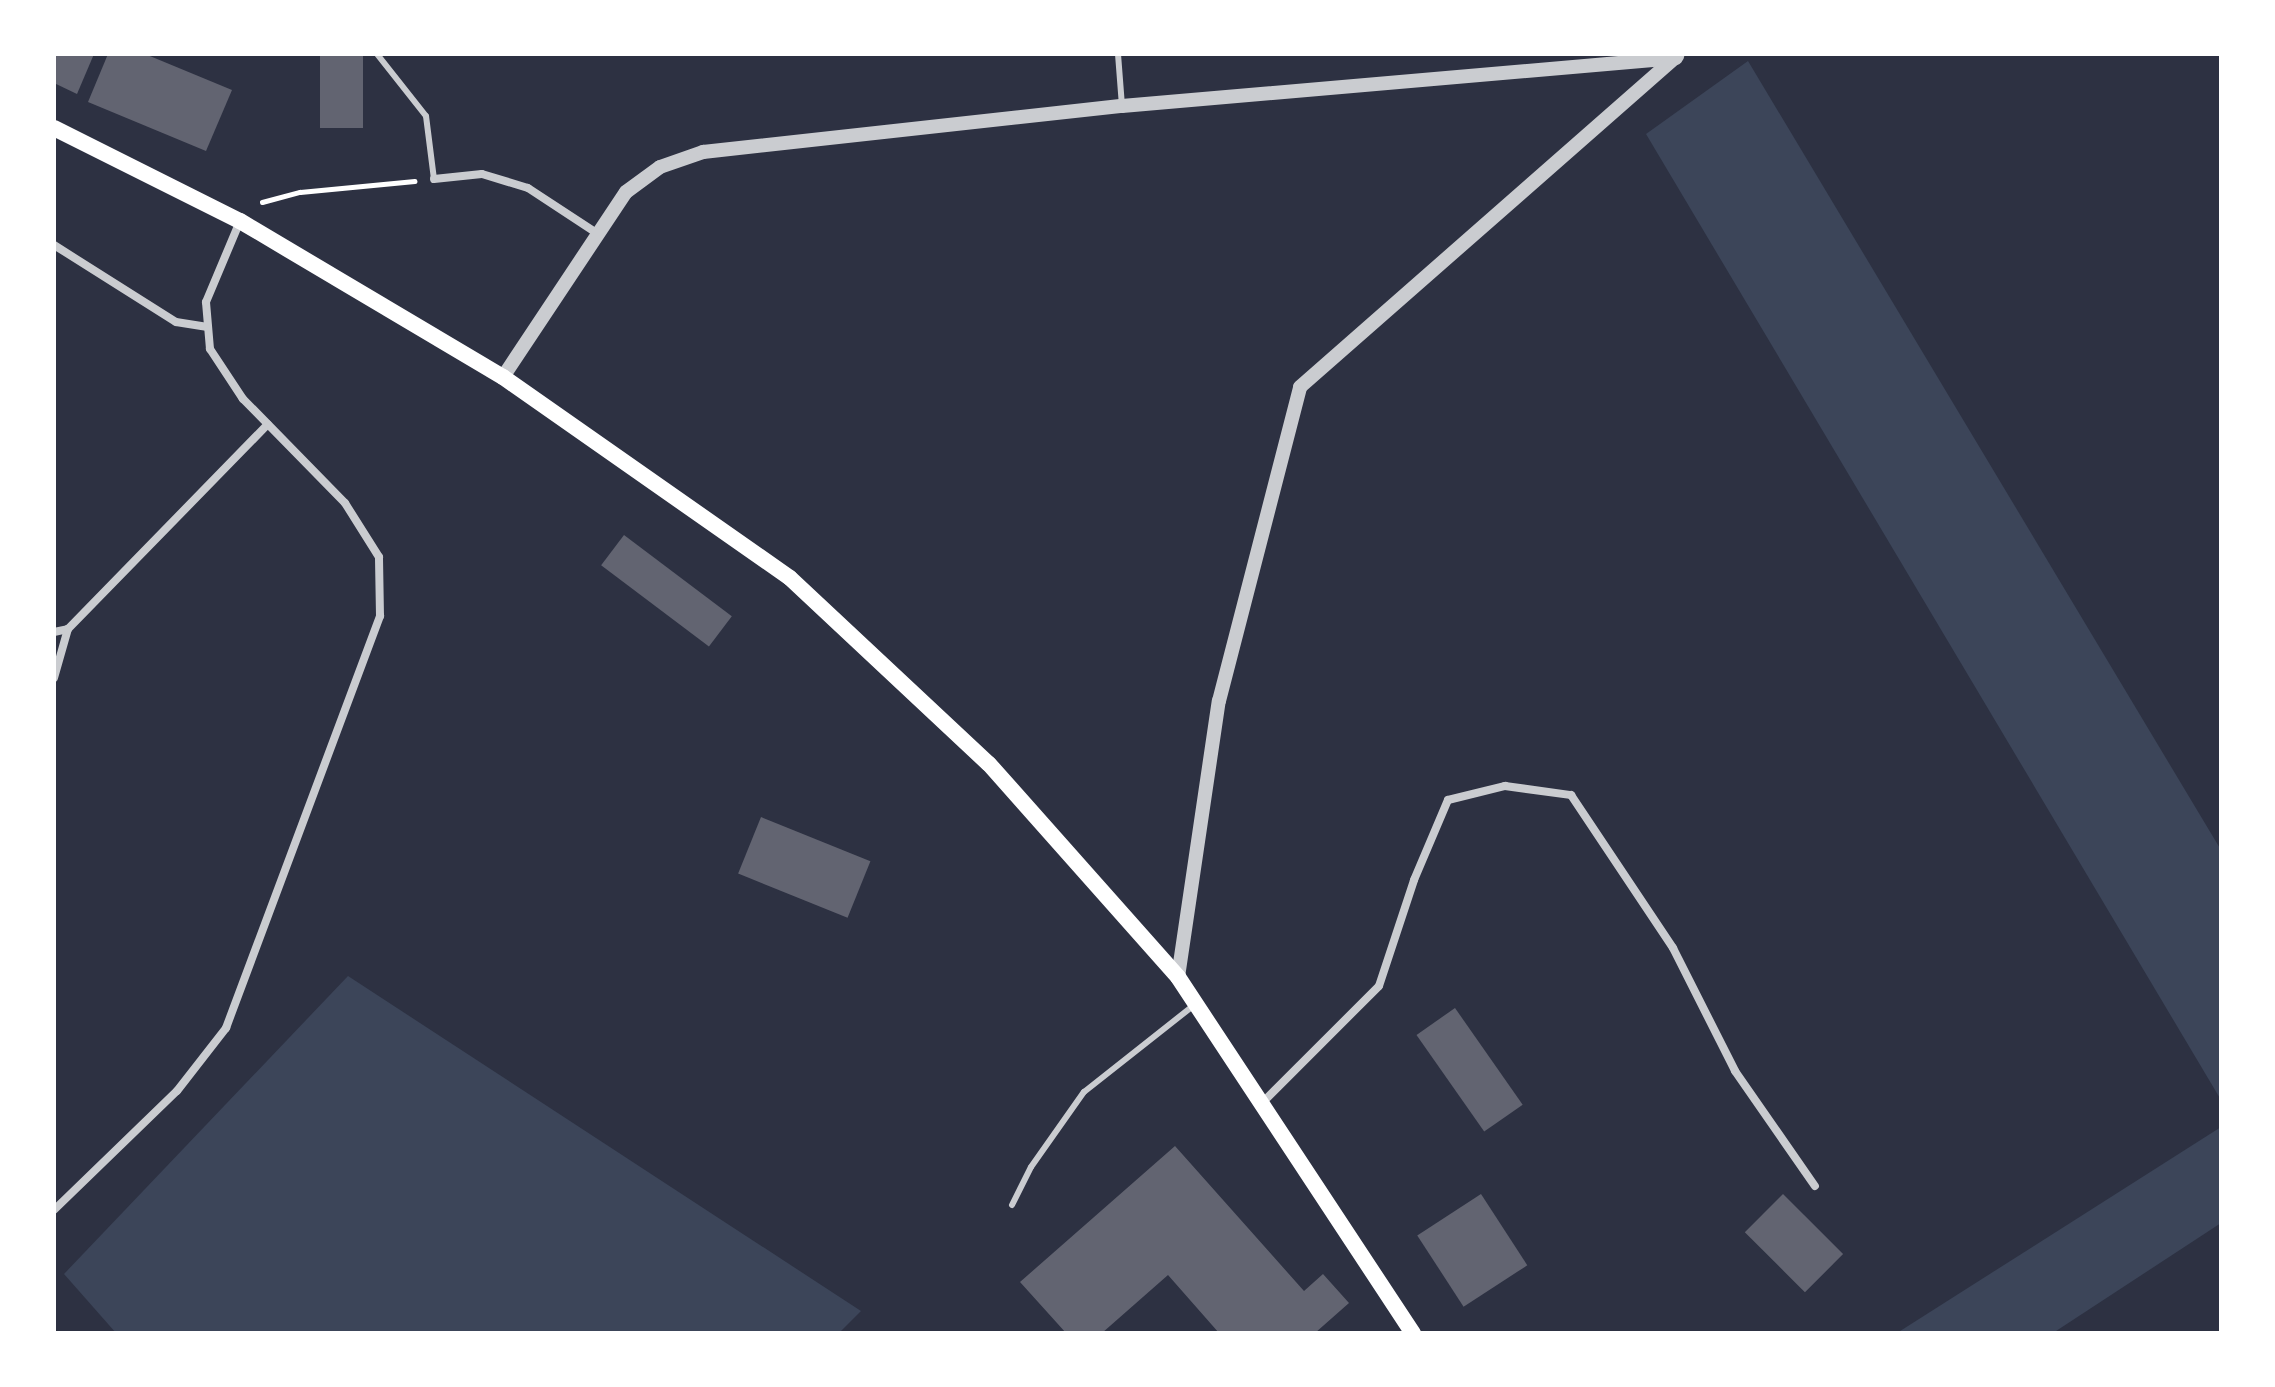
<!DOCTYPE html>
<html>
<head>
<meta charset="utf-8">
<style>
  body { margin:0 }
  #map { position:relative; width:2275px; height:1387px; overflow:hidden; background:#2d3142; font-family:Arial,sans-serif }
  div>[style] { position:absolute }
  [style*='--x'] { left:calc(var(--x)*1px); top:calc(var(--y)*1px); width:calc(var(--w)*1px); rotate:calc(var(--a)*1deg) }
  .green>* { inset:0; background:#3c4559 }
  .building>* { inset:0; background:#626471; transform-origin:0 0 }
  .path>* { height:5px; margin:-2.5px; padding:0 2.5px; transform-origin:2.5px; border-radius:2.5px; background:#fff }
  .service>* { height:6px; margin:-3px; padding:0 3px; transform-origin:3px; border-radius:3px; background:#caccd0 }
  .minor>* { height:8px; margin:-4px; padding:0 4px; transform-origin:4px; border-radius:4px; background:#caccd0 }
  .tertiary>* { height:14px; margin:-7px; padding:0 7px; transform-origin:7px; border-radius:7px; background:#caccd0 }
  .secondary>* { height:16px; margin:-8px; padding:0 8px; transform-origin:8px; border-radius:8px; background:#fff }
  span { translate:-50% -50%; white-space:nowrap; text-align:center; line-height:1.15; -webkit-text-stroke:7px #fff; paint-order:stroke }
  .frame { position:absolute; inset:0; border:56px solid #fff; pointer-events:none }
</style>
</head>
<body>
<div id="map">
  <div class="green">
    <div style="clip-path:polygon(1748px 61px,2221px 850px,2221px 1100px,1646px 134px)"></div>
    <div style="clip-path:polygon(348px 976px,861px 1311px,839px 1333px,116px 1333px,64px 1274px)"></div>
    <div style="clip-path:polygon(2221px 1127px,2221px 1223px,2053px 1333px,1897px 1333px)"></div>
  </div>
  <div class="building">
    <div style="clip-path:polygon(54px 54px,94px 54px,77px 94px,54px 83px)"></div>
    <div style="clip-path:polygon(108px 54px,145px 54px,232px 90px,206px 151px,88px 102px)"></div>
    <div style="left:320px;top:54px;width:43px;height:74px"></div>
    <div style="left:624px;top:535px;width:135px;height:38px;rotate:37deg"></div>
    <div style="left:761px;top:817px;width:118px;height:61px;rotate:22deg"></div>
    <div style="left:1455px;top:1008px;width:118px;height:47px;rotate:55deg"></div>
    <div style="clip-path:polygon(1175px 1146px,1304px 1291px,1323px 1274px,1349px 1303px,1315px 1333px,1219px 1333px,1168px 1275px,1102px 1333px,1066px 1333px,1020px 1282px)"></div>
    <div style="left:1481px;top:1194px;width:85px;height:76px;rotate:57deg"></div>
    <div style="left:1783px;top:1194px;width:85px;height:54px;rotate:45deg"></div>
  </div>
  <div class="path">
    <div style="--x:262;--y:202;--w:39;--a:-15"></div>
    <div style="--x:300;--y:192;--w:115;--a:-5.5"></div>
  </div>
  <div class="service">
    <div style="--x:377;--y:54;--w:79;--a:51.7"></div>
    <div style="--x:426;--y:116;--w:64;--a:82.8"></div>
    <div style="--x:1118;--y:54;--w:52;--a:85.6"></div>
    <div style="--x:1012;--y:1205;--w:42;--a:-63.4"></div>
    <div style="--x:1031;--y:1167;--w:92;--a:-54.8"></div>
    <div style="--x:1084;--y:1092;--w:139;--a:-38.3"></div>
  </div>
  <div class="minor">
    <div style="--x:434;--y:179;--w:48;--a:-5.9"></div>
    <div style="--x:482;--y:174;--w:48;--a:16.9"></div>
    <div style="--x:528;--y:188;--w:80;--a:33.3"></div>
    <div style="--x:54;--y:245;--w:144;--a:32.3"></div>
    <div style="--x:176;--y:322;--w:32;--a:9"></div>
    <div style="--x:54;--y:632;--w:14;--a:-12"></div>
    <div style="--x:54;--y:678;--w:51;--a:-74.1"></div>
    <div style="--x:68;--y:629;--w:286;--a:-45.7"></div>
    <div style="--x:1262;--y:1103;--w:165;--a:-45"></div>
    <div style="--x:1379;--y:986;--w:112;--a:-71.7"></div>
    <div style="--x:1414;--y:880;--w:87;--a:-67"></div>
    <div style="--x:1448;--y:800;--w:59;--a:-13.8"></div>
    <div style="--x:1505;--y:786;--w:67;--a:7.8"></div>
    <div style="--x:1571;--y:795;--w:184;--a:56.3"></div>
    <div style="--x:1673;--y:948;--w:138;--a:63.2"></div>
    <div style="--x:1735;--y:1071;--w:140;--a:55.2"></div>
    <div style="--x:54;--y:1210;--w:171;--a:-44.1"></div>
    <div style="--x:177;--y:1091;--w:80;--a:-52.1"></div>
    <div style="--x:226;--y:1028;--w:440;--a:-69.5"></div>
    <div style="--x:380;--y:616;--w:59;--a:-91"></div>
    <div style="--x:379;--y:557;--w:64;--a:-122.2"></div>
    <div style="--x:345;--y:503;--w:146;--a:-134.4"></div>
    <div style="--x:243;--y:399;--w:60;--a:-123.4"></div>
    <div style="--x:210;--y:349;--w:47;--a:-94.9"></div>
    <div style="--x:206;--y:302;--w:88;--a:-67.2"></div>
  </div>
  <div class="tertiary">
    <div style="--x:503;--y:377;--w:222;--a:-56.4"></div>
    <div style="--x:626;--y:192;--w:42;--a:-36.3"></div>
    <div style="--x:660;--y:167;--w:46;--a:-19.2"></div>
    <div style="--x:703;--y:152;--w:422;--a:-6.3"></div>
    <div style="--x:1122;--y:106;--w:556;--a:-4.95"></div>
    <div style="--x:1178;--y:977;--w:279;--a:-81.6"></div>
    <div style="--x:1219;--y:701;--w:324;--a:-75.5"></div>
    <div style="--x:1300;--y:387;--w:502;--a:-41.28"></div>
  </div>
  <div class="secondary">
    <div style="--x:54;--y:128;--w:208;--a:26.6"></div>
    <div style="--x:240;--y:221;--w:306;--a:30.7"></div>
    <div style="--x:503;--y:377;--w:350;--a:35"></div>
    <div style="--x:790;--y:578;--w:272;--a:43.1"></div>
    <div style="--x:989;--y:764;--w:285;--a:48.4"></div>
    <div style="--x:1178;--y:977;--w:427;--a:56.6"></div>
  </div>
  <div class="frame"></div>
</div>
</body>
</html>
